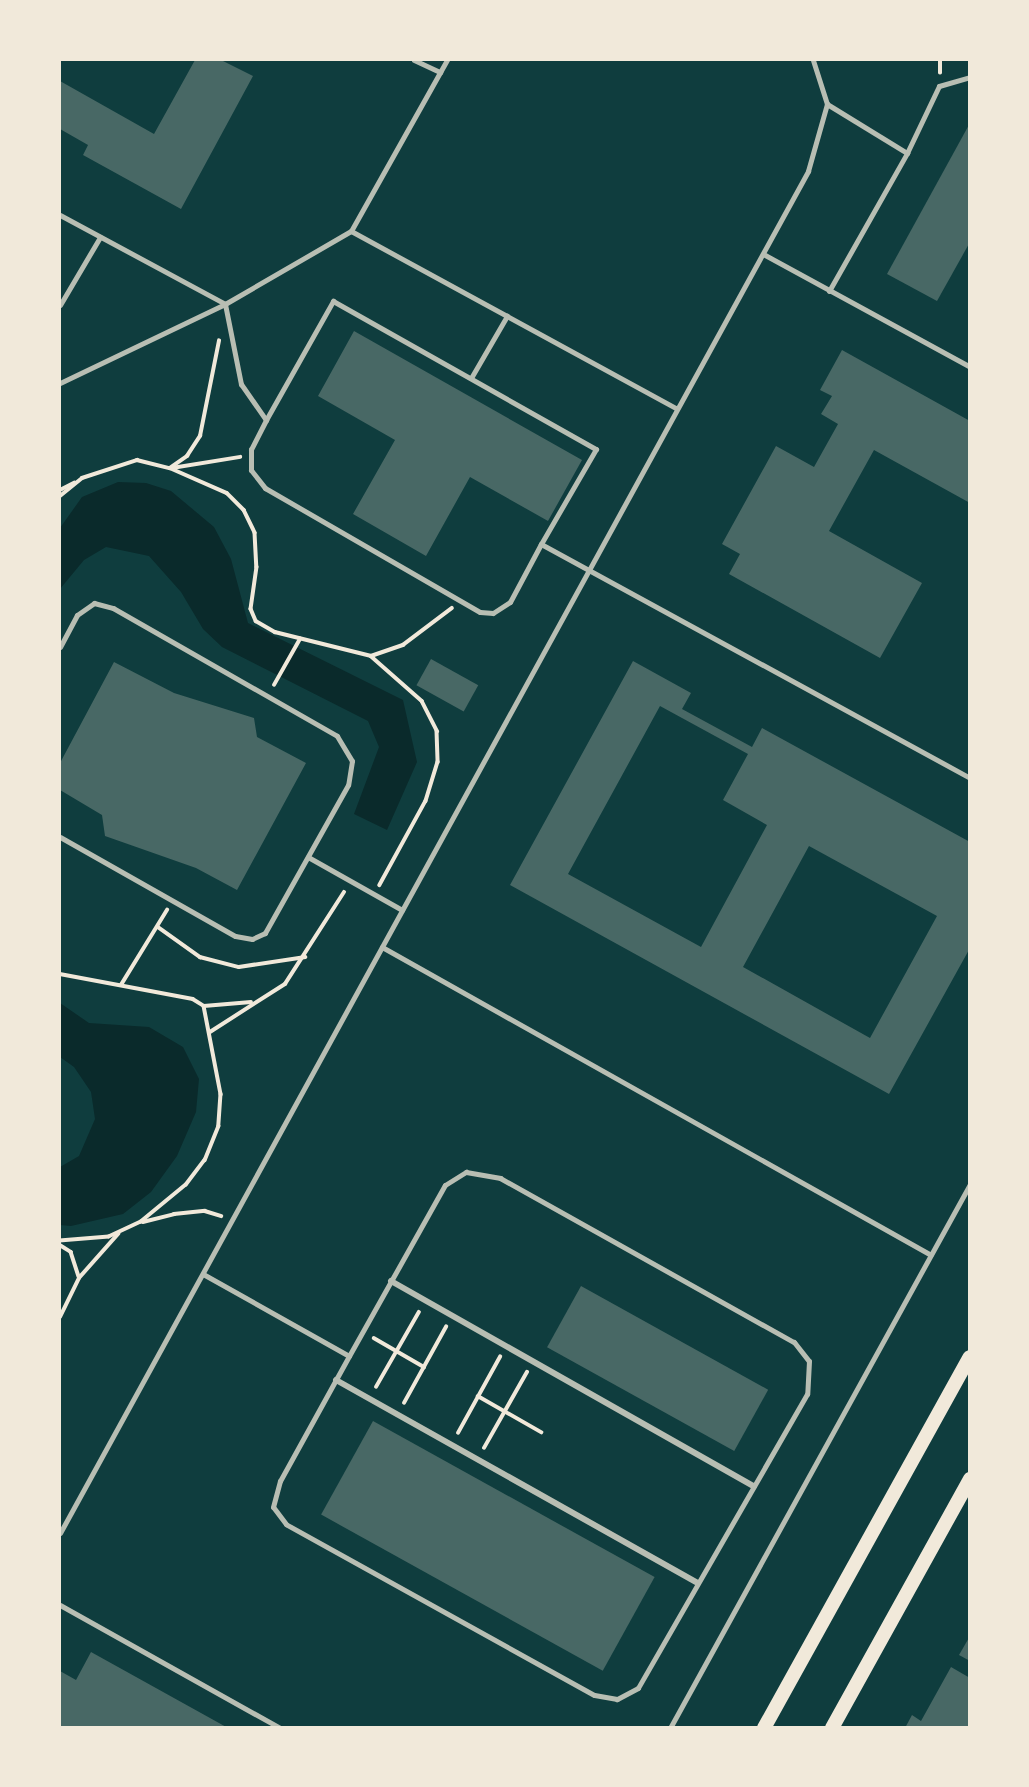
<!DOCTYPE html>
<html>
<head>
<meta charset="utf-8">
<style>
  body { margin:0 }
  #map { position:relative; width:1029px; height:1787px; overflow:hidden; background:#0f3d3e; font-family:"PT Serif",serif }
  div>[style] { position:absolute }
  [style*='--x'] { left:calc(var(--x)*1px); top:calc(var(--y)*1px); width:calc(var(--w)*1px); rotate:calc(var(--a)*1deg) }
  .water>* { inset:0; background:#0a2a2b }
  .building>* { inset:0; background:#486865; transform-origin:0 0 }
  .path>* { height:3.5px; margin:-1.75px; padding:0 1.75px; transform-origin:1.75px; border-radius:1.75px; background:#f1e9da }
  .service>* { height:5px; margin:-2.5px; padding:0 2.5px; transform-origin:2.5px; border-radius:2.5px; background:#b8beb3 }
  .pedestrian>* { height:6px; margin:-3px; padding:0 3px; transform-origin:3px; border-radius:3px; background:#b8beb3 }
  .secondary>* { height:14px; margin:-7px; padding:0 7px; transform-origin:7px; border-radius:7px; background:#f1e9da }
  span { translate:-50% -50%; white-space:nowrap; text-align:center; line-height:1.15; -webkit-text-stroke:5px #f1e9da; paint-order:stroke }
  .frame { position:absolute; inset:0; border:61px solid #f1e9da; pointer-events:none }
</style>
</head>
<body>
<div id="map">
  <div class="water">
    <div style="clip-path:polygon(118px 482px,146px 483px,171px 491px,214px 527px,231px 559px,248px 623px,403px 700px,417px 762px,387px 830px,354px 814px,379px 747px,368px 721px,222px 647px,203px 629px,181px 592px,149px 556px,106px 547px,84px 560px,60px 589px,60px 528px,82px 497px)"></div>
    <div style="clip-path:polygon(60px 1003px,89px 1023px,149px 1027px,183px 1047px,199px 1079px,196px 1112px,177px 1156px,151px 1192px,123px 1214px,71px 1226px,60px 1225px,60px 1167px,79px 1156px,95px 1119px,91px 1092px,74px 1067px,60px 1057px)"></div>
  </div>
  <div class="building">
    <div style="clip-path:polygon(195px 60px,221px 60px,253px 76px,181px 209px,83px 155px,88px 145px,60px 129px,60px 81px,154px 134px)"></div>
    <div style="clip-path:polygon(970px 123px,970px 242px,937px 301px,887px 274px)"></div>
    <div style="clip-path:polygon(354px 331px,582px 460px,548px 521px,470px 477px,426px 556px,353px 514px,395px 440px,318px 396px)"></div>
    <div style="clip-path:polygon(842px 350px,970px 421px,970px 503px,874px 450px,829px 531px,922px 583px,880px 658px,729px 574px,740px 554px,722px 544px,776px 446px,814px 467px,838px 424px,821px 414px,832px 396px,820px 390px)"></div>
    <div style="left:431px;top:659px;width:54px;height:30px;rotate:29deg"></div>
    <div style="clip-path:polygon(evenodd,633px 661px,691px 693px,682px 709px,752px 747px,762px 728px,970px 842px,970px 948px,889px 1094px,510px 885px,633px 661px,660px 706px,748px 754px,723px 800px,767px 825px,701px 947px,568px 874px,660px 706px,633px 661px,809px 846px,937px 916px,870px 1038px,743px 967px,809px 846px)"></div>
    <div style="clip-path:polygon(114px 662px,174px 693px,254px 718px,257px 737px,306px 763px,237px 890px,196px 868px,105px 836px,102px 815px,60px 790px,60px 763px)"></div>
    <div style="left:581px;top:1286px;width:214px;height:70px;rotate:29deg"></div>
    <div style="left:373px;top:1421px;width:322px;height:107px;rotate:29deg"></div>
    <div style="clip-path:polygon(970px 1636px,970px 1661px,959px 1655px)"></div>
    <div style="clip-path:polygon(91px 1652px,228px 1728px,60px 1728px,60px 1671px,76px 1680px)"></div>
    <div style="clip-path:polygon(951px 1667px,970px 1678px,970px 1728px,905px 1728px,912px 1715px,921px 1721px)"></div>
  </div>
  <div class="path">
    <div style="--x:940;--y:73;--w:13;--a:-90"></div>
    <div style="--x:170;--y:468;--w:21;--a:-35"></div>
    <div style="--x:187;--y:456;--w:24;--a:-57"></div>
    <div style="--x:200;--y:436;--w:97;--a:-78.7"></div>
    <div style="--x:172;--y:468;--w:69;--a:-9.2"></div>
    <div style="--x:60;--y:490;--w:16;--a:-27"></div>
    <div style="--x:60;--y:496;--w:28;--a:-39"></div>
    <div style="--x:82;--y:478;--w:58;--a:-18.1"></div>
    <div style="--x:137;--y:460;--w:34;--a:14"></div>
    <div style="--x:170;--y:468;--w:62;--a:23.7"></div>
    <div style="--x:227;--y:493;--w:24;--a:45"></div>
    <div style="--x:244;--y:510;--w:25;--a:64"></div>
    <div style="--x:255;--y:533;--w:34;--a:87"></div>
    <div style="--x:257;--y:567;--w:42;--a:98.1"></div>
    <div style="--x:251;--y:609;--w:13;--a:67"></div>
    <div style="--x:256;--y:621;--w:22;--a:30"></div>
    <div style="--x:275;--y:632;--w:99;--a:14"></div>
    <div style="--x:371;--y:656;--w:68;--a:41.4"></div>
    <div style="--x:422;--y:701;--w:34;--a:63"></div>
    <div style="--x:437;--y:731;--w:31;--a:88"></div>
    <div style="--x:438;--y:762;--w:41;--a:107.1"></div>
    <div style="--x:426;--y:801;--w:96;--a:118.7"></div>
    <div style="--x:371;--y:656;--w:34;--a:-19"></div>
    <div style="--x:403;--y:645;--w:61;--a:-37.1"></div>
    <div style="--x:274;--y:685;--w:53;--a:-60.5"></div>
    <div style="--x:158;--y:927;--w:52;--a:35.5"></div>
    <div style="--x:200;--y:957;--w:40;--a:14.4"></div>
    <div style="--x:239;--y:967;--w:67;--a:-8.6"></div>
    <div style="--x:60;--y:974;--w:135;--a:10.6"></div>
    <div style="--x:193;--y:999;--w:13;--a:32"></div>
    <div style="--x:204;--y:1006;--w:90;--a:79.1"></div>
    <div style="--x:221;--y:1094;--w:32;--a:94"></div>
    <div style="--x:219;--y:1126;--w:37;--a:112"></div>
    <div style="--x:205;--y:1160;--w:31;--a:127"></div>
    <div style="--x:186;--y:1185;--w:58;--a:140.6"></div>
    <div style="--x:141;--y:1222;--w:35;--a:155"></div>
    <div style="--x:109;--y:1237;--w:49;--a:175.3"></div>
    <div style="--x:121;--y:985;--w:88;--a:-58.5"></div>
    <div style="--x:204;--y:1006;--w:47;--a:-4.9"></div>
    <div style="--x:210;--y:1032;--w:89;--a:-32.6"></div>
    <div style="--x:285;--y:984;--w:109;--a:-57.3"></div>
    <div style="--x:143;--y:1222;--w:32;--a:-14"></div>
    <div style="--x:174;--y:1214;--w:31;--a:-6"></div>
    <div style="--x:205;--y:1211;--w:17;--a:17"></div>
    <div style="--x:60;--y:1245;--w:13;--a:32"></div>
    <div style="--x:71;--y:1252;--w:25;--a:72"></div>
    <div style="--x:60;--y:1317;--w:43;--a:-64"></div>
    <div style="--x:79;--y:1278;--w:59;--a:-48.4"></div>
    <div style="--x:374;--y:1338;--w:58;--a:30.1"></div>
    <div style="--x:376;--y:1387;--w:86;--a:-60.2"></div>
    <div style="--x:478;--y:1396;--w:73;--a:29.7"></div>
    <div style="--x:404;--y:1403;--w:87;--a:-61.1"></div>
    <div style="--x:458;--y:1433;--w:87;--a:-61.1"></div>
    <div style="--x:484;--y:1448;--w:87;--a:-60.5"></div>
  </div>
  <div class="service">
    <div style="--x:414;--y:60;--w:29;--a:25"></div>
    <div style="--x:827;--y:104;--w:94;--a:31.5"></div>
    <div style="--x:60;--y:215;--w:187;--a:28.3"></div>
    <div style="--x:225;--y:304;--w:82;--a:78.7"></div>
    <div style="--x:241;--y:384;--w:44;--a:55.2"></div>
    <div style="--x:266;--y:420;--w:33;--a:117"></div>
    <div style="--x:251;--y:449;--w:21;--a:90"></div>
    <div style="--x:251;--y:470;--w:23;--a:52"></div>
    <div style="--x:265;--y:488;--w:248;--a:30"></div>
    <div style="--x:480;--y:612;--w:13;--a:4"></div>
    <div style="--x:493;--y:613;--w:20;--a:-33"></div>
    <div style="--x:510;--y:602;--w:66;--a:-61.9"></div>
    <div style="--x:541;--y:544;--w:489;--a:28.6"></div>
    <div style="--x:351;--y:231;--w:370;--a:28.6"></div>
    <div style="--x:765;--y:255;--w:234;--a:28.6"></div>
    <div style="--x:829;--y:291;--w:159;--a:-60.5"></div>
    <div style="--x:907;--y:153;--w:74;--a:-64.5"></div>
    <div style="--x:939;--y:86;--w:32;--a:-16"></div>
    <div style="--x:60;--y:305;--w:79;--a:-59.5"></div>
    <div style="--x:471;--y:378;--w:72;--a:-59.9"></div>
    <div style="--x:60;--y:383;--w:183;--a:-25.6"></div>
    <div style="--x:225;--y:304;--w:146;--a:-30.1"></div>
    <div style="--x:351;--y:231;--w:196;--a:-60.7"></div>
    <div style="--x:266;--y:420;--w:137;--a:-60.6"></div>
    <div style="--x:333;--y:301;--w:302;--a:29.4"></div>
    <div style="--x:596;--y:449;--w:110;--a:120.1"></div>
    <div style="--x:60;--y:647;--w:36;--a:-62"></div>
    <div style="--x:77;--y:615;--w:21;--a:-35"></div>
    <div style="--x:94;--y:603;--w:20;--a:15"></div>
    <div style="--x:113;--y:608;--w:258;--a:29.7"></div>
    <div style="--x:337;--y:736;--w:29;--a:59"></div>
    <div style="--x:352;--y:761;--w:24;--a:99"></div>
    <div style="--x:348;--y:785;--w:170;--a:119.3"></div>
    <div style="--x:265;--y:933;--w:14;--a:155"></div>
    <div style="--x:252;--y:939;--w:17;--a:-170"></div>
    <div style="--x:235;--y:936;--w:201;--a:-150.5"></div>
    <div style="--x:308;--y:857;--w:108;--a:29.4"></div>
    <div style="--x:382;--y:947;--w:629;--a:29.29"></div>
    <div style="--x:203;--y:1274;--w:167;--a:29.3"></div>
    <div style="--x:349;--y:1356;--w:196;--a:-60.7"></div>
    <div style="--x:445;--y:1185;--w:25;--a:-32"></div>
    <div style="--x:466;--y:1172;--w:35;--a:10"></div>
    <div style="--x:500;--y:1178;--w:337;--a:29.2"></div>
    <div style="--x:794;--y:1342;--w:24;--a:52"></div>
    <div style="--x:809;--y:1361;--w:33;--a:93"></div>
    <div style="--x:807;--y:1394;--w:339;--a:119.9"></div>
    <div style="--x:638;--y:1688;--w:24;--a:152"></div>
    <div style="--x:617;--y:1699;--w:23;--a:-170"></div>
    <div style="--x:594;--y:1695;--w:352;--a:-151"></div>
    <div style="--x:286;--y:1524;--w:21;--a:-127"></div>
    <div style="--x:273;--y:1507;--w:27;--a:-75"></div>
    <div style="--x:280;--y:1481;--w:143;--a:-61.1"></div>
    <div style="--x:60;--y:1533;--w:1554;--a:-61.22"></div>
    <div style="--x:808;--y:171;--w:70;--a:-74.2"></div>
    <div style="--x:827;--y:104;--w:46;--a:-107.7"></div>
    <div style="--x:60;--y:1605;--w:252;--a:29.2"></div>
    <div style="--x:670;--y:1728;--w:621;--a:-61.12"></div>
  </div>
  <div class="pedestrian">
    <div style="--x:391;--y:1281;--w:417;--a:29.5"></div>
    <div style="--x:336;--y:1380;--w:415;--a:29.3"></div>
  </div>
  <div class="secondary">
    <div style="--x:764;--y:1728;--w:424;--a:-61"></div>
    <div style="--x:832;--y:1728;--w:285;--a:-61"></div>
  </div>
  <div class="frame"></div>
</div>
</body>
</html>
